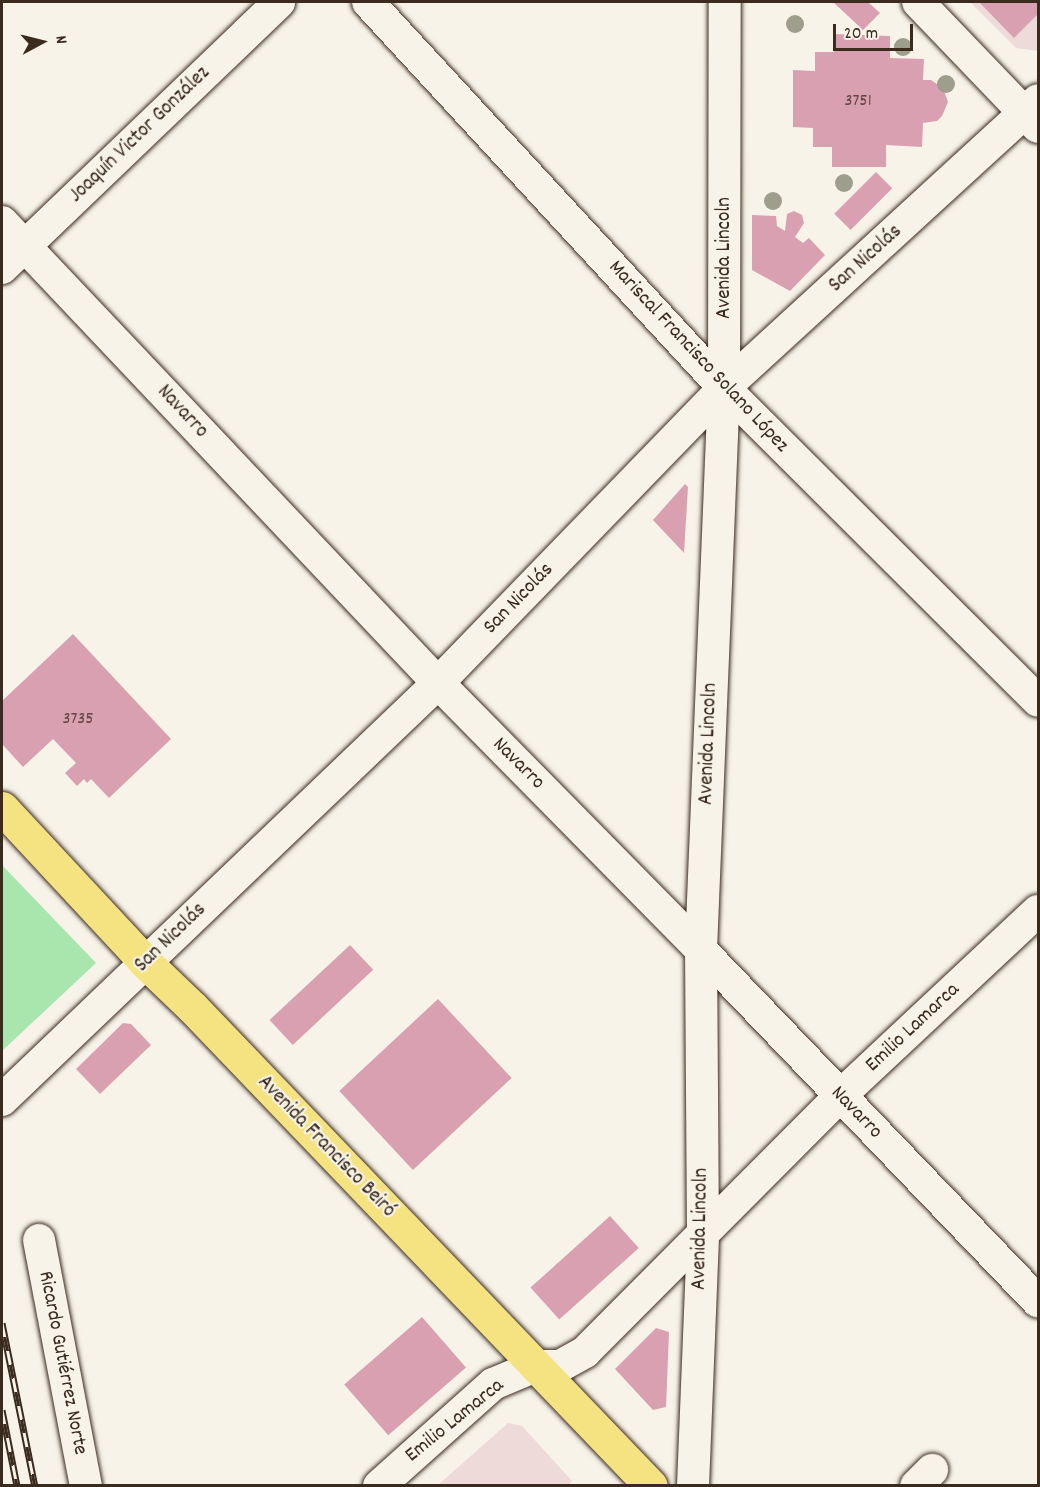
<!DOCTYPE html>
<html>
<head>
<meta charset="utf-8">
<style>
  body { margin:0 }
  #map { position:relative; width:1040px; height:1487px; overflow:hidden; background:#f7f3e8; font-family:Dekko,sans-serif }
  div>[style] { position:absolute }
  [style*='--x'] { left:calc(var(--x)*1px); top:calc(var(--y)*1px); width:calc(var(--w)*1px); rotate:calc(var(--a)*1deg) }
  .built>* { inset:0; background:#eedad8 }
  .green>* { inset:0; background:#a9e6ae }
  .building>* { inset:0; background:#d9a0b1; transform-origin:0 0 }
  .roads { filter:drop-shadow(0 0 2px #3b2a1e) drop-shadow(0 0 2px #3b2a1e) }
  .minor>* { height:32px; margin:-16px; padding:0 16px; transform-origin:16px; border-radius:16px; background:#f7f3e8 }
  .major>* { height:33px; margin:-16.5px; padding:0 16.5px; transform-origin:16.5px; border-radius:16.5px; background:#f5e382 }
  .rail>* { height:7px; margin-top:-3.5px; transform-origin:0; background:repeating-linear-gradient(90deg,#f7f3e8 0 14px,#3b2a1e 0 28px); box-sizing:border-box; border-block:2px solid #3b2a1e }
  .trees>* { width:18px; height:18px; margin:-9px; border-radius:50%; background:#9e9e8d }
  span { translate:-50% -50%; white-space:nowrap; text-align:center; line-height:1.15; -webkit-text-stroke:4.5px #f7f3e8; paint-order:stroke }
  .number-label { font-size:18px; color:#624843 }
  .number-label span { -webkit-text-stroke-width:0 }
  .street-label { font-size:21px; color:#3b2a1e }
  .frame { position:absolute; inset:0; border:3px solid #3b2a1e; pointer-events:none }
  .north { position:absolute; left:12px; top:12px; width:60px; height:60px; -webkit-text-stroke:4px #f7f3e8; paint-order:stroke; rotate:83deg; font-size:16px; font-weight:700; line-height:24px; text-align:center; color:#3b2a1e }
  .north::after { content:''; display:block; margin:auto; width:21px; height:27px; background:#3b2a1e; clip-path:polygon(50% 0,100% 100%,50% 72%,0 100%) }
  .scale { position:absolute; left:833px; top:24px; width:80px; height:27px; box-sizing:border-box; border:3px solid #3b2a1e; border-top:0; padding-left:8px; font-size:18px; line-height:21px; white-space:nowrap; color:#3b2a1e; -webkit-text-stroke:4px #f7f3e8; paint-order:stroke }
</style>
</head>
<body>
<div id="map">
  <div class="built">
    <div style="clip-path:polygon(970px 2px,1038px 2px,1038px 51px,1016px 48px)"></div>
    <div style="clip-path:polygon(508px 1423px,522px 1426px,572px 1481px,567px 1486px,438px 1485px)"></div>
  </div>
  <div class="green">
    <div style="clip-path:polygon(2px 865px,96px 963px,2px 1051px)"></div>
  </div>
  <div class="building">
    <div style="clip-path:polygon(833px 2px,868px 2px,880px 13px,863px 30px)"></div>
    <div style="clip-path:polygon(979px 2px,1038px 2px,1038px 14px,1014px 38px)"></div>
    <div style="clip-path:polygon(834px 34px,890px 36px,890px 58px,924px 59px,923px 80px,931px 80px,943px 88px,948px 102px,942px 116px,937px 121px,923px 123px,922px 147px,886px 145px,886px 167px,832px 167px,832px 147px,813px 147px,813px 128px,793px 127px,793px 70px,815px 71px,815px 52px,834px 52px)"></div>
    <div style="left:876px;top:172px;width:23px;height:59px;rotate:45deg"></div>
    <div style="clip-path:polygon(794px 211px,802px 215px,804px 223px,795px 237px,803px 243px,809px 238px,825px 255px,790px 291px,752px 270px,752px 215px,776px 216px,777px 226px,785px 231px,787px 214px)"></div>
    <div style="clip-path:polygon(685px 484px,688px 487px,684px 553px,653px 520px)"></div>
    <div style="clip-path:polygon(73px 634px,171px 739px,109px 798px,91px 779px,87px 783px,84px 779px,77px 786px,65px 773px,76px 763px,53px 739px,23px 767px,2px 744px,2px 701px)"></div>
    <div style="left:350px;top:945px;width:34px;height:110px;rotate:47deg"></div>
    <div style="left:438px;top:999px;width:108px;height:135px;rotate:47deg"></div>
    <div style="clip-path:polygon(123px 1023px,131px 1024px,151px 1045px,100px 1094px,76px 1069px)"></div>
    <div style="left:610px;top:1216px;width:43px;height:107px;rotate:48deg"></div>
    <div style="left:422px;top:1317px;width:67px;height:103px;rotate:49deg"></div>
    <div style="clip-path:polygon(656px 1328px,669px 1332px,666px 1407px,653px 1410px,615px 1369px)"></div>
  </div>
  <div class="roads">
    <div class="minor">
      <div style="--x:368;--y:2;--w:525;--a:47.32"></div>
      <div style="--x:724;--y:388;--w:443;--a:44.9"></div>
      <div style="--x:918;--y:2;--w:173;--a:46.2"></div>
      <div style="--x:2;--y:222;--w:635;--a:46.6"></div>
      <div style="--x:438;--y:683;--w:375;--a:45.4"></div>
      <div style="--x:701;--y:950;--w:487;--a:46.2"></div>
      <div style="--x:2;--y:268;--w:384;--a:-43.8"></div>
      <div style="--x:2;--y:1100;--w:603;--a:-43.72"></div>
      <div style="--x:438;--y:683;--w:411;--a:-45.9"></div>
      <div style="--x:724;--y:388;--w:426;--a:-42.5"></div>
      <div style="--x:39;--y:1240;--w:250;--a:79.2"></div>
      <div style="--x:379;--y:1486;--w:153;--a:-41.8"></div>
      <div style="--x:493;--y:1384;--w:47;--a:-22.7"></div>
      <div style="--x:536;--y:1366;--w:24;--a:0"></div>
      <div style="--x:560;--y:1366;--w:29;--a:-29"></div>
      <div style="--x:585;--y:1352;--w:361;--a:-45.1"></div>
      <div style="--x:840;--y:1096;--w:271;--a:-43.1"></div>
      <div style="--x:693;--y:1486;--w:251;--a:-87.7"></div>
      <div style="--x:703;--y:1235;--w:285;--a:-90.4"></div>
      <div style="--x:701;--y:950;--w:562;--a:-87.66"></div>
      <div style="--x:724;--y:388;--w:386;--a:-89.9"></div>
      <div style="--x:916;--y:1486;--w:23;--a:-45"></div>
    </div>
    <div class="major">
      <div style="--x:2;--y:808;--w:210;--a:47.1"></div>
      <div style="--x:145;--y:962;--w:65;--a:43.8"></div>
      <div style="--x:192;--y:1007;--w:663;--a:46.22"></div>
    </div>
  </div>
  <div class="rail">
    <div style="--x:2;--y:1323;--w:166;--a:78.6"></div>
    <div style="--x:2;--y:1410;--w:77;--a:78.8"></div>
  </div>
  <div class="trees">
    <div style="left:795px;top:24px"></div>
    <div style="left:903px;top:47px"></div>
    <div style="left:946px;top:84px"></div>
    <div style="left:844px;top:183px"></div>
    <div style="left:773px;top:201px"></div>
  </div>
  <div class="number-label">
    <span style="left:858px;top:102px">3751</span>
    <span style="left:78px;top:720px">3735</span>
  </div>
  <div class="street-label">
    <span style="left:140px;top:135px;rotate:-44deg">Joaquín Victor González</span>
    <span style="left:725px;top:258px;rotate:-90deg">Avenida Lincoln</span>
    <span style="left:866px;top:259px;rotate:-42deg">San Nicolás</span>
    <span style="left:698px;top:357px;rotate:47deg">Mariscal Francisco Solano López</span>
    <span style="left:182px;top:412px;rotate:47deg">Navarro</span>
    <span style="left:519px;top:599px;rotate:-46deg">San Nicolás</span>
    <span style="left:709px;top:744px;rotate:-88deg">Avenida Lincoln</span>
    <span style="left:518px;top:764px;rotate:45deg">Navarro</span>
    <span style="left:171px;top:938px;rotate:-44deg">San Nicolás</span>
    <span style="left:913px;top:1028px;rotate:-43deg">Emilio Lamarca</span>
    <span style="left:856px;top:1113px;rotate:46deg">Navarro</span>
    <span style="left:326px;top:1147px;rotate:46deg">Avenida Francisco Beiró</span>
    <span style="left:701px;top:1229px;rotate:-89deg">Avenida Lincoln</span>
    <span style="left:62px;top:1363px;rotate:79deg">Ricardo Gutiérrez Norte</span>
    <span style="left:455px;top:1421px;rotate:-39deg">Emilio Lamarca</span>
  </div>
  <div class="frame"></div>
  <div class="north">N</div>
  <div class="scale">20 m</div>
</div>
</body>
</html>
